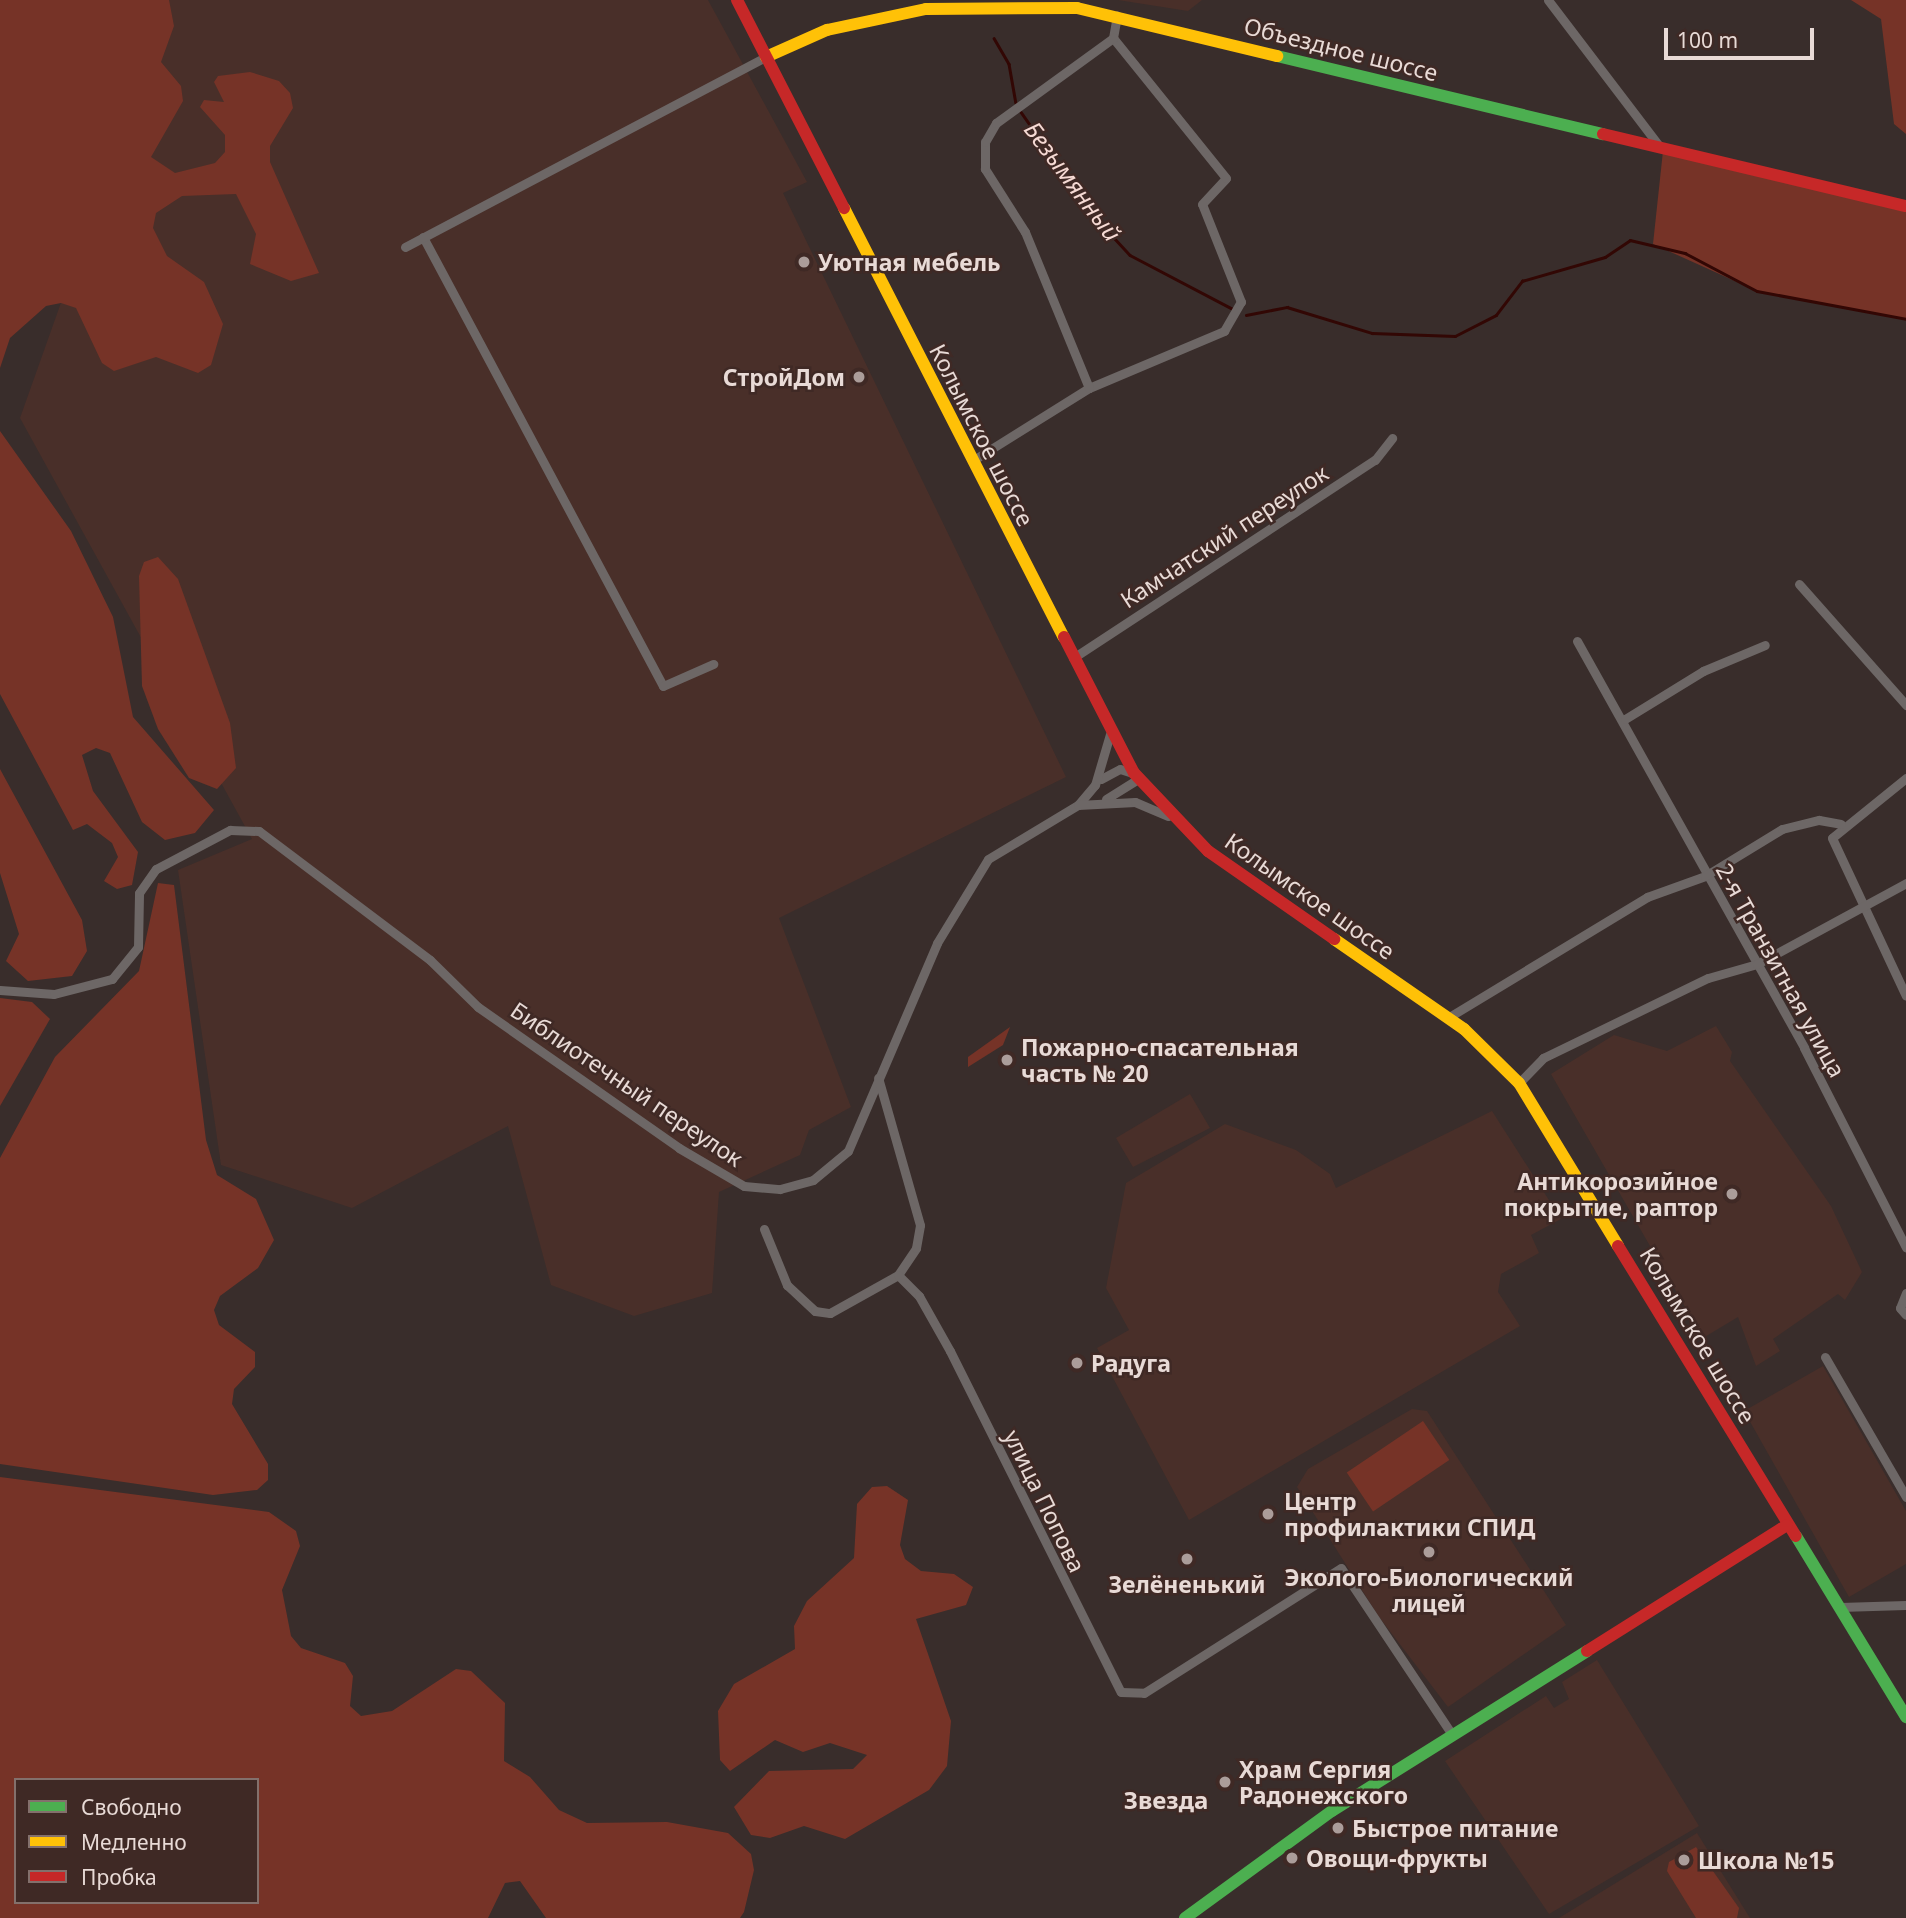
<!DOCTYPE html>
<html>
<head>
<meta charset="utf-8">
<style>
  body { margin:0 }
  #map { position:relative; width:1906px; height:1918px; overflow:hidden; background:#392d2b; font-family:"Noto Sans",sans-serif }
  div>[style] { position:absolute }
  [style*='--x'] { left:calc(var(--x)*1px); top:calc(var(--y)*1px); width:calc(var(--w)*1px); rotate:calc(var(--a)*1deg) }
  .built>* { inset:0; background:#492f29 }
  .green>* { inset:0; background:#763327; transform-origin:0 0 }
  .stream>* { height:2.5px; margin:-1.25px; padding:0 1.25px; transform-origin:1.25px; border-radius:1.25px; background:#320704 }
  .street>* { height:9px; margin:-4.5px; padding:0 4.5px; transform-origin:4.5px; border-radius:4.5px; background:#6d6766 }
  .fast>* { height:12px; margin:-6px; padding:0 6px; transform-origin:6px; border-radius:6px; background:#4caf50 }
  .slow>* { height:12px; margin:-6px; padding:0 6px; transform-origin:6px; border-radius:6px; background:#ffc107 }
  .jam>* { height:12px; margin:-6px; padding:0 6px; transform-origin:6px; border-radius:6px; background:#c62828 }
  .dots>* { width:19px; height:19px; translate:-50% -50%; box-sizing:border-box; border:4px solid #3f2925; border-radius:50% }
  span { translate:-50% -50%; white-space:nowrap; text-align:center; line-height:1.15; -webkit-text-stroke:5px #3f2925; paint-order:stroke }
  .street-label { font-size:23px; color:#e8dad6 }
  .poi-label { font-size:23px; color:#e8dad6; font-weight:700 }
  .left { translate:0 -50%; text-align:left }
  .right { translate:-100% -50%; text-align:right }
  .water-label { font-size:24px; color:#f6dad4; font-style:italic }
  .neighbourhood-label { font-size:24px; color:#e8dad6; font-weight:700 }
  .legend { position:absolute; left:14px; top:1778px; width:245px; height:126px; box-sizing:border-box; background:#3f2925; border:2px solid #83706c; margin:0; padding:9px 12px; list-style:none; font-size:21px; color:#e8dad6 }
  .legend li { display:flex; align-items:center; gap:14px; height:35px }
  .legend b { width:35px; border:2px solid #83706c }
  .scale { position:absolute; left:1664px; top:28px; width:150px; height:32px; box-sizing:border-box; border:4px solid #e8dad6; border-top:0; padding-left:9px; font-size:21px; line-height:24px; white-space:nowrap; color:#e8dad6; -webkit-text-stroke:5px #3f2925; paint-order:stroke }
</style>
</head>
<body>
<div id="map">
  <div class="built">
    <div style="clip-path:polygon(69px 0,708px 0,807px 182px,783px 193px,1066px 777px,779px 918px,851px 1107px,809px 1130px,800px 1155px,719px 1192px,712px 1293px,634px 1316px,551px 1285px,508px 1126px,352px 1208px,221px 1165px,178px 870px,252px 839px,20px 418px,79px 252px)"></div>
    <div style="clip-path:polygon(1118px 0,1202px 0,1188px 11px)"></div>
    <div style="clip-path:polygon(1716px 1026px,1732px 1052px,1730px 1061px,1831px 1206px,1862px 1272px,1845px 1300px,1838px 1294px,1773px 1339px,1780px 1351px,1756px 1366px,1738px 1317px,1703px 1338px,1551px 1074px,1614px 1035px,1667px 1051px)"></div>
    <div style="clip-path:polygon(1190px 1094px,1210px 1128px,1133px 1167px,1116px 1138px)"></div>
    <div style="clip-path:polygon(1492px 1111px,1561px 1219px,1531px 1235px,1539px 1253px,1501px 1274px,1498px 1292px,1520px 1326px,1189px 1520px,1097px 1348px,1129px 1330px,1106px 1288px,1126px 1183px,1225px 1124px,1296px 1150px,1330px 1174px,1336px 1188px)"></div>
    <div style="clip-path:polygon(1823px 1366px,1906px 1511px,1906px 1564px,1849px 1597px,1744px 1411px)"></div>
    <div style="clip-path:polygon(1412px 1409px,1427px 1411px,1566px 1625px,1448px 1707px,1379px 1617px,1297px 1487px,1308px 1469px)"></div>
    <div style="clip-path:polygon(1597px 1660px,1699px 1826px,1549px 1914px,1445px 1761px,1546px 1696px,1554px 1708px,1569px 1699px,1562px 1682px)"></div>
    <div style="clip-path:polygon(1697px 1833px,1750px 1918px,1559px 1918px)"></div>
  </div>
  <div class="green">
    <div style="clip-path:polygon(0 0,169px 0,174px 26px,161px 62px,181px 86px,183px 101px,151px 157px,175px 173px,215px 163px,225px 152px,225px 135px,200px 107px,204px 100px,224px 102px,214px 82px,218px 76px,250px 72px,279px 81px,290px 93px,293px 108px,270px 146px,270px 162px,319px 273px,291px 281px,250px 264px,256px 234px,236px 194px,182px 196px,156px 213px,153px 228px,167px 256px,204px 282px,223px 324px,211px 365px,198px 373px,156px 357px,114px 371px,102px 363px,76px 308px,61px 303px,46px 306px,10px 338px,0 368px)"></div>
    <div style="clip-path:polygon(1851px 0,1906px 0,1906px 134px,1894px 124px,1881px 19px)"></div>
    <div style="clip-path:polygon(1663px 151px,1906px 206px,1906px 319px,1757px 291px,1653px 244px)"></div>
    <div style="clip-path:polygon(0 431px,71px 531px,113px 617px,133px 717px,214px 810px,195px 833px,165px 840px,142px 822px,110px 753px,96px 748px,82px 755px,93px 791px,138px 852px,132px 885px,117px 889px,104px 881px,118px 857px,112px 843px,87px 824px,73px 830px,0 694px)"></div>
    <div style="clip-path:polygon(158px 557px,178px 579px,230px 723px,236px 768px,217px 789px,189px 778px,158px 729px,142px 686px,139px 576px,144px 562px)"></div>
    <div style="clip-path:polygon(0 769px,82px 920px,87px 951px,72px 976px,28px 981px,6px 961px,19px 934px,0 873px)"></div>
    <div style="clip-path:polygon(158px 883px,174px 885px,206px 1140px,217px 1175px,256px 1199px,274px 1240px,258px 1268px,220px 1296px,214px 1310px,219px 1325px,255px 1352px,255px 1367px,234px 1389px,232px 1404px,268px 1464px,268px 1480px,257px 1490px,213px 1495px,0 1464px,0 1158px,55px 1057px,139px 971px)"></div>
    <div style="clip-path:polygon(0 998px,32px 1002px,50px 1019px,0 1106px)"></div>
    <div style="clip-path:polygon(1010px 1027px,1003px 1045px,968px 1067px,968px 1057px)"></div>
    <div style="left:1423px;top:1421px;width:47px;height:92px;rotate:56deg"></div>
    <div style="clip-path:polygon(evenodd,0 1477px,269px 1512px,296px 1531px,300px 1546px,282px 1590px,291px 1636px,301px 1648px,345px 1663px,353px 1676px,350px 1706px,361px 1716px,392px 1711px,456px 1669px,471px 1671px,505px 1703px,504px 1761px,530px 1777px,559px 1810px,587px 1823px,667px 1822px,728px 1833px,751px 1854px,754px 1870px,744px 1912px,740px 1918px,546px 1918px,520px 1881px,505px 1883px,488px 1918px,0 1918px,0 1477px,16px 1780px,257px 1780px,257px 1902px,16px 1902px,16px 1780px)"></div>
    <div style="clip-path:polygon(887px 1486px,908px 1500px,900px 1545px,905px 1559px,921px 1571px,954px 1574px,973px 1587px,966px 1605px,916px 1619px,951px 1721px,947px 1766px,929px 1790px,845px 1839px,804px 1826px,770px 1838px,751px 1835px,734px 1807px,769px 1771px,853px 1769px,867px 1755px,830px 1743px,803px 1752px,775px 1740px,730px 1771px,720px 1760px,718px 1711px,734px 1684px,795px 1649px,794px 1626px,807px 1601px,854px 1558px,857px 1504px,872px 1487px)"></div>
    <div style="clip-path:polygon(1696px 1847px,1739px 1908px,1737px 1918px,1696px 1918px,1667px 1871px,1669px 1862px)"></div>
  </div>
  <div class="stream">
    <div style="--x:994;--y:38;--w:30;--a:60"></div>
    <div style="--x:1009;--y:64;--w:39;--a:80"></div>
    <div style="--x:1021;--y:112;--w:127;--a:54.9"></div>
    <div style="--x:1094;--y:216;--w:53;--a:47.3"></div>
    <div style="--x:1130;--y:255;--w:116;--a:27.7"></div>
    <div style="--x:1246;--y:315;--w:42;--a:-11"></div>
    <div style="--x:1287;--y:307;--w:89;--a:17"></div>
    <div style="--x:1372;--y:333;--w:83;--a:2.1"></div>
    <div style="--x:1455;--y:336;--w:46;--a:-27.1"></div>
    <div style="--x:1496;--y:315;--w:43;--a:-52.6"></div>
    <div style="--x:1522;--y:281;--w:86;--a:-16.1"></div>
    <div style="--x:1605;--y:257;--w:30;--a:-34"></div>
    <div style="--x:1630;--y:240;--w:57;--a:13.3"></div>
    <div style="--x:1685;--y:253;--w:81;--a:27.8"></div>
    <div style="--x:1757;--y:291;--w:152;--a:10.6"></div>
  </div>
  <div class="street">
    <div style="--x:1548;--y:0;--w:185;--a:52.7"></div>
    <div style="--x:423;--y:237;--w:509;--a:61.87"></div>
    <div style="--x:663;--y:686;--w:55;--a:-23.7"></div>
    <div style="--x:405;--y:247;--w:408;--a:-27.8"></div>
    <div style="--x:1089;--y:388;--w:147;--a:-22.9"></div>
    <div style="--x:1224;--y:331;--w:34;--a:-60"></div>
    <div style="--x:1241;--y:302;--w:105;--a:-111.7"></div>
    <div style="--x:1202;--y:204;--w:35;--a:-47"></div>
    <div style="--x:1226;--y:178;--w:180;--a:-128.9"></div>
    <div style="--x:1113;--y:38;--w:23;--a:-80"></div>
    <div style="--x:972;--y:461;--w:138;--a:-32"></div>
    <div style="--x:1089;--y:388;--w:169;--a:-112.3"></div>
    <div style="--x:1025;--y:232;--w:75;--a:-122.4"></div>
    <div style="--x:985;--y:169;--w:27;--a:-90"></div>
    <div style="--x:985;--y:142;--w:22;--a:-60"></div>
    <div style="--x:996;--y:123;--w:145;--a:-36"></div>
    <div style="--x:1799;--y:584;--w:162;--a:48.5"></div>
    <div style="--x:1577;--y:641;--w:466;--a:60.8"></div>
    <div style="--x:1804;--y:1048;--w:224;--a:62.9"></div>
    <div style="--x:1073;--y:658;--w:361;--a:-33.3"></div>
    <div style="--x:1375;--y:460;--w:28;--a:-52"></div>
    <div style="--x:1625;--y:719;--w:92;--a:-31.6"></div>
    <div style="--x:1703;--y:671;--w:67;--a:-22.8"></div>
    <div style="--x:1906;--y:778;--w:95;--a:141"></div>
    <div style="--x:1832;--y:838;--w:174;--a:64.9"></div>
    <div style="--x:1101;--y:779;--w:21;--a:-28"></div>
    <div style="--x:1120;--y:769;--w:13;--a:18"></div>
    <div style="--x:1106;--y:799;--w:38;--a:-32"></div>
    <div style="--x:1078;--y:805;--w:26;--a:-50"></div>
    <div style="--x:1095;--y:785;--w:53;--a:-73.6"></div>
    <div style="--x:0;--y:990;--w:54;--a:4.2"></div>
    <div style="--x:54;--y:994;--w:60;--a:-14.5"></div>
    <div style="--x:112;--y:979;--w:41;--a:-50.9"></div>
    <div style="--x:138;--y:947;--w:54;--a:-88.9"></div>
    <div style="--x:139;--y:893;--w:29;--a:-55"></div>
    <div style="--x:156;--y:869;--w:84;--a:-27.8"></div>
    <div style="--x:230;--y:830;--w:29;--a:2"></div>
    <div style="--x:259;--y:831;--w:214;--a:37"></div>
    <div style="--x:430;--y:960;--w:67;--a:44.4"></div>
    <div style="--x:478;--y:1007;--w:246;--a:35"></div>
    <div style="--x:679;--y:1148;--w:75;--a:30.3"></div>
    <div style="--x:744;--y:1186;--w:36;--a:5"></div>
    <div style="--x:780;--y:1189;--w:34;--a:-15"></div>
    <div style="--x:813;--y:1180;--w:45;--a:-39.6"></div>
    <div style="--x:848;--y:1151;--w:226;--a:-66.8"></div>
    <div style="--x:937;--y:943;--w:98;--a:-58.7"></div>
    <div style="--x:988;--y:859;--w:105;--a:-31"></div>
    <div style="--x:1078;--y:805;--w:57;--a:-3"></div>
    <div style="--x:1135;--y:802;--w:36;--a:23"></div>
    <div style="--x:1449;--y:1017;--w:232;--a:-31.2"></div>
    <div style="--x:1647;--y:897;--w:62;--a:-19.9"></div>
    <div style="--x:1705;--y:876;--w:90;--a:-31.4"></div>
    <div style="--x:1782;--y:829;--w:38;--a:-14"></div>
    <div style="--x:1819;--y:820;--w:22;--a:10"></div>
    <div style="--x:1519;--y:1083;--w:35;--a:-46"></div>
    <div style="--x:1543;--y:1058;--w:183;--a:-25.9"></div>
    <div style="--x:1708;--y:978;--w:51;--a:-15.9"></div>
    <div style="--x:1757;--y:964;--w:170;--a:-28.5"></div>
    <div style="--x:764;--y:1229;--w:61;--a:67.7"></div>
    <div style="--x:787;--y:1285;--w:38;--a:43"></div>
    <div style="--x:815;--y:1311;--w:15;--a:8"></div>
    <div style="--x:830;--y:1313;--w:78;--a:-29.2"></div>
    <div style="--x:898;--y:1275;--w:32;--a:-56"></div>
    <div style="--x:916;--y:1248;--w:23;--a:-80"></div>
    <div style="--x:920;--y:1225;--w:153;--a:-105.9"></div>
    <div style="--x:898;--y:1275;--w:30;--a:45"></div>
    <div style="--x:919;--y:1296;--w:63;--a:60.6"></div>
    <div style="--x:950;--y:1351;--w:381;--a:63.4"></div>
    <div style="--x:1121;--y:1692;--w:23;--a:2"></div>
    <div style="--x:1144;--y:1693;--w:233;--a:-32.4"></div>
    <div style="--x:1341;--y:1568;--w:198;--a:56.3"></div>
    <div style="--x:1906;--y:1293;--w:16;--a:112"></div>
    <div style="--x:1900;--y:1308;--w:9;--a:49"></div>
    <div style="--x:1825;--y:1357;--w:162;--a:59.9"></div>
    <div style="--x:1840;--y:1607;--w:66;--a:-1.7"></div>
  </div>
  <div class="fast">
    <div style="--x:1277;--y:56;--w:335;--a:13.5"></div>
    <div style="--x:1796;--y:1536;--w:212;--a:58.7"></div>
    <div style="--x:1185;--y:1918;--w:182;--a:-36.1"></div>
    <div style="--x:1332;--y:1811;--w:301;--a:-32.1"></div>
  </div>
  <div class="slow">
    <div style="--x:766;--y:57;--w:67;--a:-23.9"></div>
    <div style="--x:827;--y:30;--w:101;--a:-12"></div>
    <div style="--x:926;--y:9;--w:151;--a:-0.4"></div>
    <div style="--x:1077;--y:8;--w:206;--a:13.5"></div>
    <div style="--x:844;--y:208;--w:482;--a:62.9"></div>
    <div style="--x:1334;--y:939;--w:158;--a:34.7"></div>
    <div style="--x:1464;--y:1029;--w:77;--a:44.5"></div>
    <div style="--x:1519;--y:1083;--w:191;--a:58.7"></div>
  </div>
  <div class="jam">
    <div style="--x:737;--y:0;--w:234;--a:62.8"></div>
    <div style="--x:1603;--y:134;--w:311;--a:13.4"></div>
    <div style="--x:1064;--y:637;--w:153;--a:62.8"></div>
    <div style="--x:1134;--y:773;--w:108;--a:46.5"></div>
    <div style="--x:1208;--y:851;--w:154;--a:34.9"></div>
    <div style="--x:1618;--y:1246;--w:340;--a:58.5"></div>
    <div style="--x:1587;--y:1651;--w:236;--a:-32.2"></div>
  </div>
  <div class="dots">
    <div style="left:804px;top:262px;background:#ab9d9a"></div>
    <div style="left:859px;top:377px;background:#ab9d9a"></div>
    <div style="left:1007px;top:1060px;background:#ab9d9a"></div>
    <div style="left:1732px;top:1194px;background:#ab9d9a"></div>
    <div style="left:1077px;top:1363px;background:#ab9d9a"></div>
    <div style="left:1268px;top:1514px;background:#ab9d9a"></div>
    <div style="left:1429px;top:1552px;background:#ab9d9a"></div>
    <div style="left:1187px;top:1559px;background:#ab9d9a"></div>
    <div style="left:1225px;top:1782px;background:#ab9d9a"></div>
    <div style="left:1338px;top:1828px;background:#ab9d9a"></div>
    <div style="left:1292px;top:1858px;background:#ab9d9a"></div>
    <div style="left:1684px;top:1860px;background:#ab9d9a"></div>
  </div>
  <div class="street-label">
    <span style="left:1341px;top:49px;rotate:14deg">Объездное шоссе</span>
    <span style="left:982px;top:435px;rotate:63deg">Колымское шоссе</span>
    <span style="left:1224px;top:536px;rotate:-33deg">Камчатский переулок</span>
    <span style="left:1310px;top:896px;rotate:35deg">Колымское шоссе</span>
    <span style="left:1781px;top:970px;rotate:61deg">2-я Транзитная улица</span>
    <span style="left:627px;top:1084px;rotate:34deg">Библиотечный переулок</span>
    <span style="left:1698px;top:1335px;rotate:59deg">Колымское шоссе</span>
    <span style="left:1045px;top:1501px;rotate:64deg">улица Попова</span>
  </div>
  <div class="poi-label">
    <span class="left" style="left:818px;top:262px">Уютная мебель</span>
    <span class="right" style="left:845px;top:377px">СтройДом</span>
    <span class="left" style="left:1021px;top:1060px">Пожарно-спасательная<br>часть № 20</span>
    <span class="right" style="left:1718px;top:1194px">Антикорозийное<br>покрытие, раптор</span>
    <span class="left" style="left:1091px;top:1363px">Радуга</span>
    <span class="left" style="left:1284px;top:1514px">Центр<br>профилактики СПИД</span>
    <span style="left:1429px;top:1590px">Эколого-Биологический<br>лицей</span>
    <span style="left:1187px;top:1584px">Зелёненький</span>
    <span class="left" style="left:1239px;top:1782px">Храм Сергия<br>Радонежского</span>
    <span class="left" style="left:1352px;top:1828px">Быстрое питание</span>
    <span class="left" style="left:1306px;top:1858px">Овощи-фрукты</span>
    <span class="left" style="left:1698px;top:1860px">Школа №15</span>
  </div>
  <div class="water-label">
    <span style="left:1073px;top:181px;rotate:53deg">Безымянный</span>
  </div>
  <div class="neighbourhood-label">
    <span style="left:1166px;top:1800px">Звезда</span>
  </div>
  <ul class="legend">
  <li><b style="height:9px;background:#4caf50"></b>Свободно</li>
  <li><b style="height:9px;background:#ffc107"></b>Медленно</li>
  <li><b style="height:9px;background:#c62828"></b>Пробка</li>
  </ul>
  <div class="scale">100 m</div>
</div>
</body>
</html>
